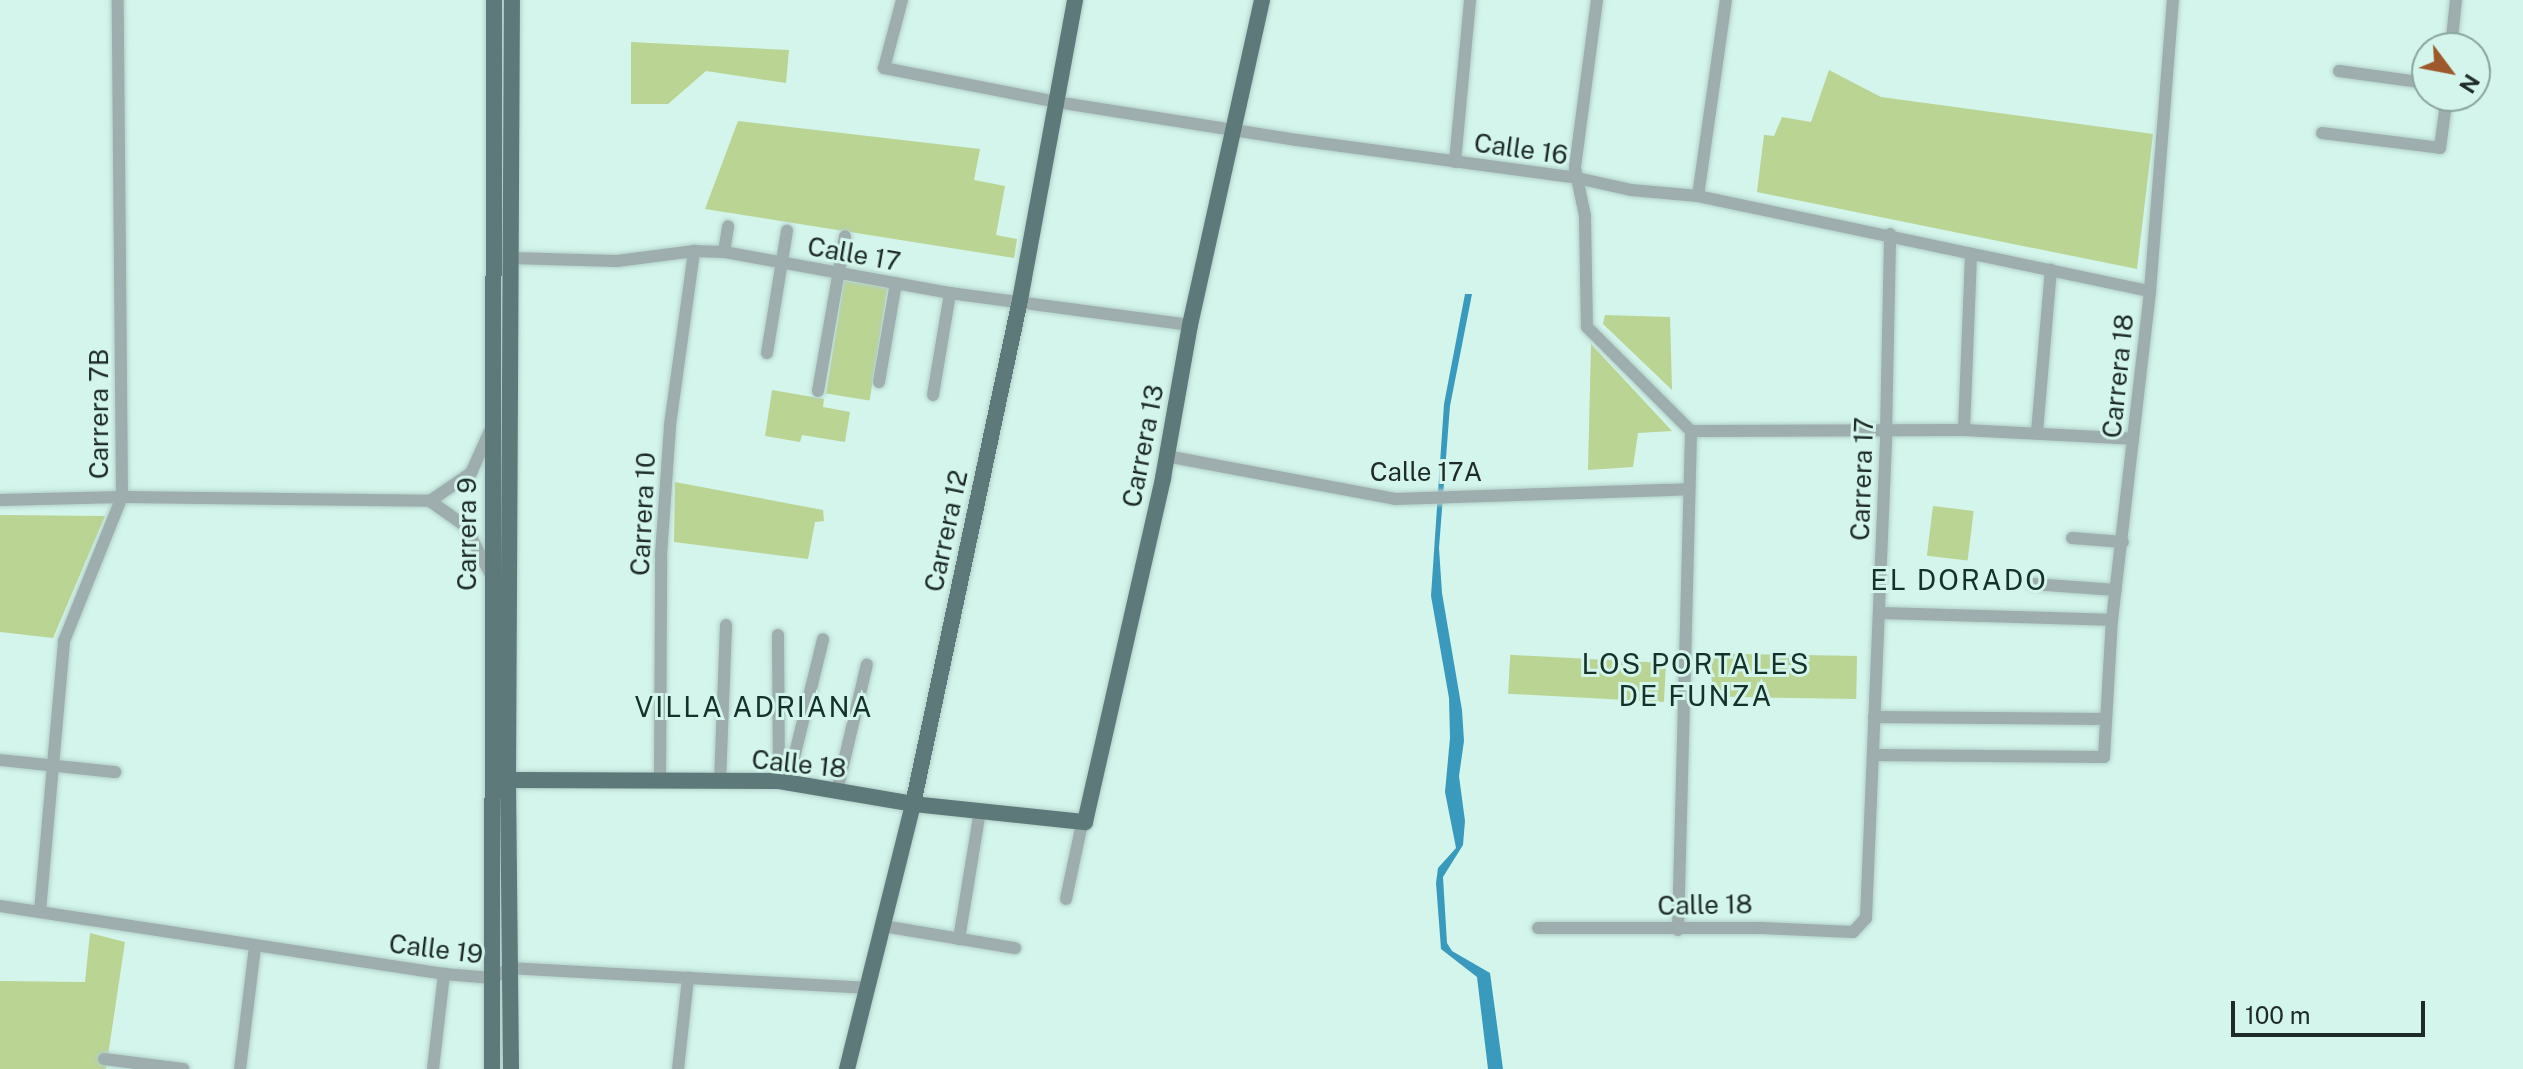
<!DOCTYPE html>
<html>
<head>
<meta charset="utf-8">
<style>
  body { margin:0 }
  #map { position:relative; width:2523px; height:1069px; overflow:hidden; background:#d3f5eb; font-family:"Public Sans",sans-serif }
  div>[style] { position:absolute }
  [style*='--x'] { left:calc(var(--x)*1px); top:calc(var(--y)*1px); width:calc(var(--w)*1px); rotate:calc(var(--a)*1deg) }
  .green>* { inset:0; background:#bad493; transform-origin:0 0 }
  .water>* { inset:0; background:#3a9abd }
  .roads { filter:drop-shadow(0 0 2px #b2d0c8) drop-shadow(0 0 2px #b2d0c8) }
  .minor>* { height:12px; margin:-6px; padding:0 6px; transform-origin:6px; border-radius:6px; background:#9eadae }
  .major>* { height:16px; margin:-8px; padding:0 8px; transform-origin:8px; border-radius:8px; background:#5d797a }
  span { translate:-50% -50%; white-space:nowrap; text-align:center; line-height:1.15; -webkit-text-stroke:6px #d3f5eb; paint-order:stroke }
  .street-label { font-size:26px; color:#1e2a27 }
  .neighbourhood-label { font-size:28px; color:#14312a; letter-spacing:2px }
  .north { position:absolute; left:2411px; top:32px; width:80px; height:80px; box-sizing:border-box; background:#d3f5eb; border:2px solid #8ba49d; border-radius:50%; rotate:122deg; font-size:22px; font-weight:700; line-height:32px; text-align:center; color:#1e2a27 }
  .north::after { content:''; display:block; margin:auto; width:28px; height:36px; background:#9d582c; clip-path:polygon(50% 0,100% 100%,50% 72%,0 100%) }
  .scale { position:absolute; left:2231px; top:1001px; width:194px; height:36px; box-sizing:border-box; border:4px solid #1e2a27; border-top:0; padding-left:10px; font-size:24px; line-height:28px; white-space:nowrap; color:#1e2a27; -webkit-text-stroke:6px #d3f5eb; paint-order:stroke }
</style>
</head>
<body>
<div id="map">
  <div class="green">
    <div style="clip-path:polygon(631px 42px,789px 50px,786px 83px,706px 71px,668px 104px,631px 104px)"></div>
    <div style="clip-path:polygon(1829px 70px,1881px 97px,2153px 134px,2137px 269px,1757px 192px,1764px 135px,1774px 136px,1782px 117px,1811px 122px)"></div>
    <div style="clip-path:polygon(738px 121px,980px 149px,974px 180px,1005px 186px,996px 235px,1017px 239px,1014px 258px,705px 209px)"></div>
    <div style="left:844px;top:281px;width:44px;height:114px;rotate:9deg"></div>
    <div style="clip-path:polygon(1605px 315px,1670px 317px,1672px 390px,1603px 324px)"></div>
    <div style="clip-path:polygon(1591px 344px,1672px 431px,1638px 433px,1633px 467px,1588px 470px)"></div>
    <div style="clip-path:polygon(772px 390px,824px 399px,823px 407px,850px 412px,845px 442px,802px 435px,800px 442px,765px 436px)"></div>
    <div style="clip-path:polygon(675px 482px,823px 510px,824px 521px,815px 522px,808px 559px,674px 542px)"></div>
    <div style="left:1933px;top:506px;width:41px;height:50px;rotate:7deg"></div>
    <div style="clip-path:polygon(0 515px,105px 516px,53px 638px,0 632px)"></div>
    <div style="left:1857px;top:656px;width:43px;height:145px;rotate:91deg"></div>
    <div style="left:1666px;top:663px;width:39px;height:156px;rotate:93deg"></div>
    <div style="clip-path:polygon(90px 933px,125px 942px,106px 1069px,0 1069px,0 981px,85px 982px)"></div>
  </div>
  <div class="water">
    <div style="clip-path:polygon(1465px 294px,1472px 294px,1450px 406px,1439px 548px,1442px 593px,1462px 710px,1464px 741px,1459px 776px,1465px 821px,1463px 845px,1443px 877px,1447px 943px,1452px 951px,1490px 973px,1503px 1069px,1488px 1069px,1477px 977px,1441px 949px,1436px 883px,1438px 868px,1456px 848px,1445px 792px,1450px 738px,1449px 698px,1431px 596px,1444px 404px)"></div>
  </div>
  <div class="roads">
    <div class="minor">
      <div style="--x:902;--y:0;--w:70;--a:104.8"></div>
      <div style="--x:884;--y:68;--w:176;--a:11.1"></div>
      <div style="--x:1057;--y:102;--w:243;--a:9"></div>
      <div style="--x:1297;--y:140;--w:283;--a:7.7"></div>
      <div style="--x:1577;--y:178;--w:55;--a:12.5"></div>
      <div style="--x:1631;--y:190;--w:67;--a:5.1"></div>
      <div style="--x:1698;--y:196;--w:462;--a:11.9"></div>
      <div style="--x:1597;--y:0;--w:169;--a:97.5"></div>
      <div style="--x:1575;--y:168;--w:49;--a:78.2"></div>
      <div style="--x:1585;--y:216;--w:111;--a:89"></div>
      <div style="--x:1587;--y:327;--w:147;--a:45"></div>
      <div style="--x:2451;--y:48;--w:48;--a:-84.1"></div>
      <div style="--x:2339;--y:71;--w:89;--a:7.8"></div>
      <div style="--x:2322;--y:133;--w:119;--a:7.2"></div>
      <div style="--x:2440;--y:148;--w:52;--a:-82.3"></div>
      <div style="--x:1455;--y:162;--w:163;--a:-84.7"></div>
      <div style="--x:1698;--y:196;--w:198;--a:-81.9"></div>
      <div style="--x:724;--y:252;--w:26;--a:-81"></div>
      <div style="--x:510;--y:258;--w:107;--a:1.6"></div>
      <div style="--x:617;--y:261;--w:78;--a:-7.4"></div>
      <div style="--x:694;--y:251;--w:30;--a:2"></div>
      <div style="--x:724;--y:252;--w:230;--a:10.3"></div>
      <div style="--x:950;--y:293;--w:242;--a:7.6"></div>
      <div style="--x:767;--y:353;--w:124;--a:-80.7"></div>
      <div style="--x:879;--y:382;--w:100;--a:-80.3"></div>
      <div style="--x:818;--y:391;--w:157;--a:-80.1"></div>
      <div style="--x:933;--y:395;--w:103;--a:-80.5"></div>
      <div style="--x:1964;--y:430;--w:175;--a:-87.7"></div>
      <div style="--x:1691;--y:431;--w:273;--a:-0.2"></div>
      <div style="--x:1964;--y:430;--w:169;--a:3"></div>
      <div style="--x:2037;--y:432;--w:163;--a:-85.1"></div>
      <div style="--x:1166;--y:456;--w:233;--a:10.6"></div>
      <div style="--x:1395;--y:499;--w:294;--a:-1.9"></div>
      <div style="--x:0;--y:500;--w:122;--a:-1.4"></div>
      <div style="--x:122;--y:497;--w:308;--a:0.7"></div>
      <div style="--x:430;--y:501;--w:50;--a:-34.3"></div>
      <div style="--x:471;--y:473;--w:46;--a:-65.7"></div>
      <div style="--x:430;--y:501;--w:43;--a:35.5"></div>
      <div style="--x:465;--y:526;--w:53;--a:62"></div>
      <div style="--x:2072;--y:538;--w:51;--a:4.5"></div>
      <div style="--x:2033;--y:584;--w:83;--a:4.1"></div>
      <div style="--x:1879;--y:613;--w:233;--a:1.7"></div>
      <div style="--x:778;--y:635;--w:146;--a:89.6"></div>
      <div style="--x:1874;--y:717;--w:232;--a:0.5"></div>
      <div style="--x:1873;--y:755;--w:231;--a:0.5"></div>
      <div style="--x:2104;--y:757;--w:137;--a:-86.7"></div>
      <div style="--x:2112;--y:620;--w:331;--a:-83.4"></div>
      <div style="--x:2150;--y:291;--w:292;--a:-85.5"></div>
      <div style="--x:0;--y:760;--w:116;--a:6"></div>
      <div style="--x:660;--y:781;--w:226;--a:-89.7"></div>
      <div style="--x:661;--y:555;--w:130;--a:-86"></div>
      <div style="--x:670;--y:425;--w:176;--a:-82.1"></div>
      <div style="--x:720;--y:782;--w:157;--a:-87.8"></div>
      <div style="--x:788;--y:782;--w:147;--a:-76.2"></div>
      <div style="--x:837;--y:791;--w:130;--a:-76.7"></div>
      <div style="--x:1066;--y:899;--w:77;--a:-78"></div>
      <div style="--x:0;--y:906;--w:449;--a:8.7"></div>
      <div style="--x:444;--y:974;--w:49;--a:4.7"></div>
      <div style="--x:493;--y:978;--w:20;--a:-30"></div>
      <div style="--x:510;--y:968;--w:358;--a:3.2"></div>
      <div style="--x:40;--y:911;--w:271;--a:-84.9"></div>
      <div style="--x:64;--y:641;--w:155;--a:-68.1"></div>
      <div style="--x:122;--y:497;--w:497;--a:-90.5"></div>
      <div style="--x:883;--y:926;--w:134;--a:9.5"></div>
      <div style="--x:1538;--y:928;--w:223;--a:0"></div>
      <div style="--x:1761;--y:928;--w:92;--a:2.5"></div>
      <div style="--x:1853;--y:932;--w:19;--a:-47"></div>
      <div style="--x:1866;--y:918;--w:487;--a:-87.6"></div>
      <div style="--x:1886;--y:431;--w:197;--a:-88.8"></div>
      <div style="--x:1678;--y:930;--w:499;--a:-88.5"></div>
      <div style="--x:959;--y:939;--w:130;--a:-80.7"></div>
      <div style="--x:104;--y:1059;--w:80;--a:7.2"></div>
      <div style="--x:240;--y:1069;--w:123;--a:-83"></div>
      <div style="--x:433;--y:1069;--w:96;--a:-83.4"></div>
      <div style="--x:678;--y:1069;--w:92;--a:-83.7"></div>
    </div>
    <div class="major">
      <div style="--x:508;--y:780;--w:271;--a:0.2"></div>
      <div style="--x:779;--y:781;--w:136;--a:9.7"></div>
      <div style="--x:913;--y:804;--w:173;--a:6"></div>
      <div style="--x:1085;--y:822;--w:353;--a:-77.2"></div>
      <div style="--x:1163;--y:478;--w:155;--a:-80"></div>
      <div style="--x:1190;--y:325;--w:333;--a:-77.5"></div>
      <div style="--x:492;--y:1069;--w:1069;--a:-89.89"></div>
      <div style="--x:511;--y:1069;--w:289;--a:-90.6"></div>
      <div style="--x:508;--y:780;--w:780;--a:-89.71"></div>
      <div style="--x:847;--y:1069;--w:273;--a:-76"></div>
      <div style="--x:913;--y:804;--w:515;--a:-78.01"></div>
      <div style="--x:1020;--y:300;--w:305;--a:-79.6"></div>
    </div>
  </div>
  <div class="street-label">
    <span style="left:1521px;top:149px;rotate:8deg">Calle 16</span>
    <span style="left:854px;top:254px;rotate:10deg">Calle 17</span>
    <span style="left:2118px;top:376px;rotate:-84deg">Carrera 18</span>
    <span style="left:99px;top:414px;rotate:-90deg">Carrera 7B</span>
    <span style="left:1143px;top:446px;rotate:-79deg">Carrera 13</span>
    <span style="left:1426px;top:472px">Calle 17A</span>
    <span style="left:1862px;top:479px;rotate:-88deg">Carrera 17</span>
    <span style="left:643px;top:514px;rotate:-87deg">Carrera 10</span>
    <span style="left:946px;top:531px;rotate:-78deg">Carrera 12</span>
    <span style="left:467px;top:534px;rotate:-90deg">Carrera 9</span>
    <span style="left:799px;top:764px;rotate:6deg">Calle 18</span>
    <span style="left:1705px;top:905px;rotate:-1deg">Calle 18</span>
    <span style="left:436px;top:949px;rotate:7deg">Calle 19</span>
  </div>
  <div class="neighbourhood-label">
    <span style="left:1959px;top:580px">EL DORADO</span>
    <span style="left:1696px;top:680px">LOS PORTALES<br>DE FUNZA</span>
    <span style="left:754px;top:707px">VILLA ADRIANA</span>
  </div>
  <div class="north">N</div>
  <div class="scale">100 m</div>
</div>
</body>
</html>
